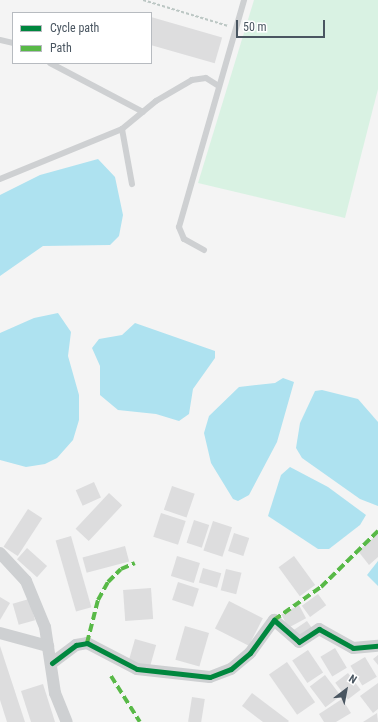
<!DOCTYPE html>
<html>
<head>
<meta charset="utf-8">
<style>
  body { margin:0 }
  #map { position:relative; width:378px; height:722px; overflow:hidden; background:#f4f4f4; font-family:"Roboto Condensed",sans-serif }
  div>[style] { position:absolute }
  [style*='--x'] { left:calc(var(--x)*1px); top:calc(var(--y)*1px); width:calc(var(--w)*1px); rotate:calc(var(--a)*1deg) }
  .green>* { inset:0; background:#d9f2e3 }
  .water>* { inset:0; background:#aee2f0 }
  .building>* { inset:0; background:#ddddde; transform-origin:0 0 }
  .path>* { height:2px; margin-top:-1px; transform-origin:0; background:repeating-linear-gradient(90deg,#bcc7c4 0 3px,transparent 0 5px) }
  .lane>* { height:6px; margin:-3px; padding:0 3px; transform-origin:3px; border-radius:3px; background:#ced0d2 }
  .street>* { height:12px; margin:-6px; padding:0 6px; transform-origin:6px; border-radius:6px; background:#ced0d2 }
  .quiet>* { height:4px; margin-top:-2px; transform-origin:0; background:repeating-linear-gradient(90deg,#58b947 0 8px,transparent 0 12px) }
  .cycleway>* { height:5px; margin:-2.5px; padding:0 2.5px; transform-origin:2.5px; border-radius:2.5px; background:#00873e }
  span { translate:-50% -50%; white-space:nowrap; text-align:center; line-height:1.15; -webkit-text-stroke:3.5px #fff; paint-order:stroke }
  .legend { position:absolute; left:12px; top:12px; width:140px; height:52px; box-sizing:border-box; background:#fff; border:1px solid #b7bbc0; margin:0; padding:5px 7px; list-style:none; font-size:12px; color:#4a5661 }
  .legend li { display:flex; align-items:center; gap:8px; height:20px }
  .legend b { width:20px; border:1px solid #b7bbc0 }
  .north { position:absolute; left:326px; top:670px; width:40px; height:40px; -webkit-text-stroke:3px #fff; paint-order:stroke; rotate:32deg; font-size:11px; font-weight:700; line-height:16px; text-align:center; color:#4a5661 }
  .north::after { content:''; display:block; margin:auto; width:14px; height:18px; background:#4a5661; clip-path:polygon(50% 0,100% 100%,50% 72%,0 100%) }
  .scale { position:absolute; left:236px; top:20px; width:89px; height:18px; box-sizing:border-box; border:2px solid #4a5661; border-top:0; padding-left:5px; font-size:12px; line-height:14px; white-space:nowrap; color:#4a5661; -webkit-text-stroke:3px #fff; paint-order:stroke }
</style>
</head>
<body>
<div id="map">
  <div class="green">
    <div style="clip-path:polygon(254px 0,378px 0,378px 89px,345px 218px,198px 183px)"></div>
  </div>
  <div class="water">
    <div style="clip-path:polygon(98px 159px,115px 177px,123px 215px,119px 236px,110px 245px,43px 246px,0 276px,0 195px,40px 175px)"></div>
    <div style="clip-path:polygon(58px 313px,71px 332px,68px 356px,79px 395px,79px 420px,73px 440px,57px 458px,45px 464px,26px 467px,0 460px,0 333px,34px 318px)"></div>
    <div style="clip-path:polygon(135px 323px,215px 351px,215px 358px,193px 389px,189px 414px,179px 421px,156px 414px,118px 410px,100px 395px,100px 366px,92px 348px,99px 339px,122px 335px)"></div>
    <div style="clip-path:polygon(283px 378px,294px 382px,277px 442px,249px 495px,238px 501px,233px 499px,211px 463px,204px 433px,209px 416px,239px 387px,275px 383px)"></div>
    <div style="clip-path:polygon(322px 390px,358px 399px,378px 422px,378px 506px,360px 499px,302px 458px,296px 448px,300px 423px,315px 391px)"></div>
    <div style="clip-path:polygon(290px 467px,328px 487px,366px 515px,360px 525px,329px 549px,318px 549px,268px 516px,281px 475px)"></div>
    <div style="clip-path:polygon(378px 561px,378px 586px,367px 575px)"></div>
  </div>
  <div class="building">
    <div style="left:151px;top:17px;width:74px;height:27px;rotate:16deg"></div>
    <div style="left:94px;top:482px;width:17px;height:20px;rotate:66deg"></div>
    <div style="left:172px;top:486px;width:24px;height:25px;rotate:19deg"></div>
    <div style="left:109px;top:493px;width:18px;height:49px;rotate:43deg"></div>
    <div style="left:28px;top:509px;width:17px;height:45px;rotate:33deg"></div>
    <div style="left:161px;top:513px;width:26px;height:25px;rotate:18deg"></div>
    <div style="left:194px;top:520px;width:16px;height:24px;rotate:18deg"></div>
    <div style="left:213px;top:521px;width:20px;height:31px;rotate:18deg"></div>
    <div style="left:234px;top:533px;width:16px;height:19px;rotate:18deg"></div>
    <div style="clip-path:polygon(378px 534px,378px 557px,369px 565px,358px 551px)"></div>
    <div style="left:71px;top:536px;width:74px;height:16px;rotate:74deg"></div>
    <div style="left:125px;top:546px;width:16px;height:44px;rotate:75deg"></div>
    <div style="left:27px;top:548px;width:27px;height:15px;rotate:42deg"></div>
    <div style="left:177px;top:556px;width:24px;height:21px;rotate:17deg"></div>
    <div style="left:294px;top:556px;width:36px;height:19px;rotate:54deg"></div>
    <div style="left:203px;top:568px;width:19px;height:15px;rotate:16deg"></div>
    <div style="left:226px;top:569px;width:16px;height:22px;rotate:14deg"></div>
    <div style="left:178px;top:582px;width:22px;height:19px;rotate:18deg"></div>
    <div style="left:151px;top:588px;width:31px;height:28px;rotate:86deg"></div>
    <div style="left:318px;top:594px;width:14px;height:20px;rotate:54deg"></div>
    <div style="clip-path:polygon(0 597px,10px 603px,0 620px)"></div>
    <div style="left:29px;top:599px;width:22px;height:17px;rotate:74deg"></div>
    <div style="left:229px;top:601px;width:38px;height:31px;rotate:27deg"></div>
    <div style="left:299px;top:605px;width:15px;height:20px;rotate:62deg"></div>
    <div style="left:307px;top:621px;width:11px;height:16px;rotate:56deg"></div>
    <div style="left:185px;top:626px;width:25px;height:35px;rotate:16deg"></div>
    <div style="left:135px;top:639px;width:22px;height:23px;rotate:16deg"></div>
    <div style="clip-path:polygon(0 646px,25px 722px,7px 722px,0 700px)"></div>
    <div style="left:335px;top:648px;width:23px;height:17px;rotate:59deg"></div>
    <div style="left:308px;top:650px;width:27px;height:19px;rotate:56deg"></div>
    <div style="clip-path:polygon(378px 655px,378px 665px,373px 659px)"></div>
    <div style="left:365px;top:657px;width:23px;height:17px;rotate:59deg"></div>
    <div style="left:287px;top:662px;width:49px;height:22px;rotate:55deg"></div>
    <div style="left:348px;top:673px;width:21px;height:16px;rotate:53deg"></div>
    <div style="left:325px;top:675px;width:26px;height:19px;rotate:53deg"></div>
    <div style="clip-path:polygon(378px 683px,378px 709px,373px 713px,360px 696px)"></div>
    <div style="clip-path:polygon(43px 684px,55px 722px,31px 722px,21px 691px)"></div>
    <div style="clip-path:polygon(252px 693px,289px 721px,288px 722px,263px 722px,242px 706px)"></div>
    <div style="left:192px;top:697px;width:13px;height:25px;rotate:9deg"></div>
    <div style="clip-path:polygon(342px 699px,351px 713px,336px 722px,324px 722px,319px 714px)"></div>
    <div style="clip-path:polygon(377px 713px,378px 722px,363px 722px)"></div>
  </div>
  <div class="path">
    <div style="--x:143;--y:0;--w:89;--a:17"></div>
  </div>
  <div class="lane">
    <div style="--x:0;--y:40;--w:13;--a:13"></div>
    <div style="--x:50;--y:63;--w:105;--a:27.8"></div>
    <div style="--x:122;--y:129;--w:56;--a:79.7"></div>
    <div style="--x:0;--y:179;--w:132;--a:-22.3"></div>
    <div style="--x:122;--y:129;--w:44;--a:-39.5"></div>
    <div style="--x:156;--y:101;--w:42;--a:-30.3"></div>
    <div style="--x:192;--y:80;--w:14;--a:-8"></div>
    <div style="--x:206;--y:78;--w:15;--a:32"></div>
    <div style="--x:204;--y:250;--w:23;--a:-151"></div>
    <div style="--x:184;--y:239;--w:13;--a:-113"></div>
    <div style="--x:179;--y:227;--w:236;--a:-74"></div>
  </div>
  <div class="street">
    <div style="--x:0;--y:553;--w:38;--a:47"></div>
    <div style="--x:26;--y:581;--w:50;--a:67.6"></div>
    <div style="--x:45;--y:627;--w:67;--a:81.4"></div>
    <div style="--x:55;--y:693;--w:31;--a:68"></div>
    <div style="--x:0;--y:633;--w:50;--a:15.2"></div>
    <div style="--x:52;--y:663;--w:30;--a:-37"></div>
    <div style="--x:76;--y:645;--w:11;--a:-10"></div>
    <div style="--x:87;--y:643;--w:56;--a:27.5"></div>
    <div style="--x:137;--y:669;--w:73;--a:6.3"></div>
    <div style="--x:210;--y:677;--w:22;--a:-21"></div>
    <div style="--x:231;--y:669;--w:25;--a:-40"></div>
    <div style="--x:250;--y:653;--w:41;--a:-54"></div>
    <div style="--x:274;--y:620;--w:33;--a:41"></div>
    <div style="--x:299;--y:642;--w:24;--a:-33"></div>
    <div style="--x:319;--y:629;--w:39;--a:29"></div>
    <div style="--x:353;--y:648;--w:25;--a:-5"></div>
  </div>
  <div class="quiet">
    <div style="--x:274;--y:620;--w:57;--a:-35.1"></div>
    <div style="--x:321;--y:587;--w:80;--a:-44.5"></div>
    <div style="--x:87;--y:643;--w:44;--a:-75.7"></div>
    <div style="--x:98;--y:600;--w:21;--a:-61"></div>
    <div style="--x:108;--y:582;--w:18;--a:-45"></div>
    <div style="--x:121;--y:569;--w:15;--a:-23"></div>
    <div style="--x:111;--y:676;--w:54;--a:57.8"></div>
  </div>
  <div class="cycleway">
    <div style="--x:52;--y:663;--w:30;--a:-37"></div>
    <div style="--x:76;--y:645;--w:11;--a:-10"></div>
    <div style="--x:87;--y:643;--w:56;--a:27.5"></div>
    <div style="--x:137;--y:669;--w:73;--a:6.3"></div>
    <div style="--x:210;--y:677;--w:22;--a:-21"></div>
    <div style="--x:231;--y:669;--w:25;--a:-40"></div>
    <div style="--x:250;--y:653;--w:41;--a:-54"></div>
    <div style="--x:274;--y:620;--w:33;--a:41"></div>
    <div style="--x:299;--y:642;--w:24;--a:-33"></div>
    <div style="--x:319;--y:629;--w:39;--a:29"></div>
    <div style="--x:353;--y:648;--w:25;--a:-5"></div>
  </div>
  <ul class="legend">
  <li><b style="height:5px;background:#00873e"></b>Cycle path</li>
  <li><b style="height:5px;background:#58b947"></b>Path</li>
  </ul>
  <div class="north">N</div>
  <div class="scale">50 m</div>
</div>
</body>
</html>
